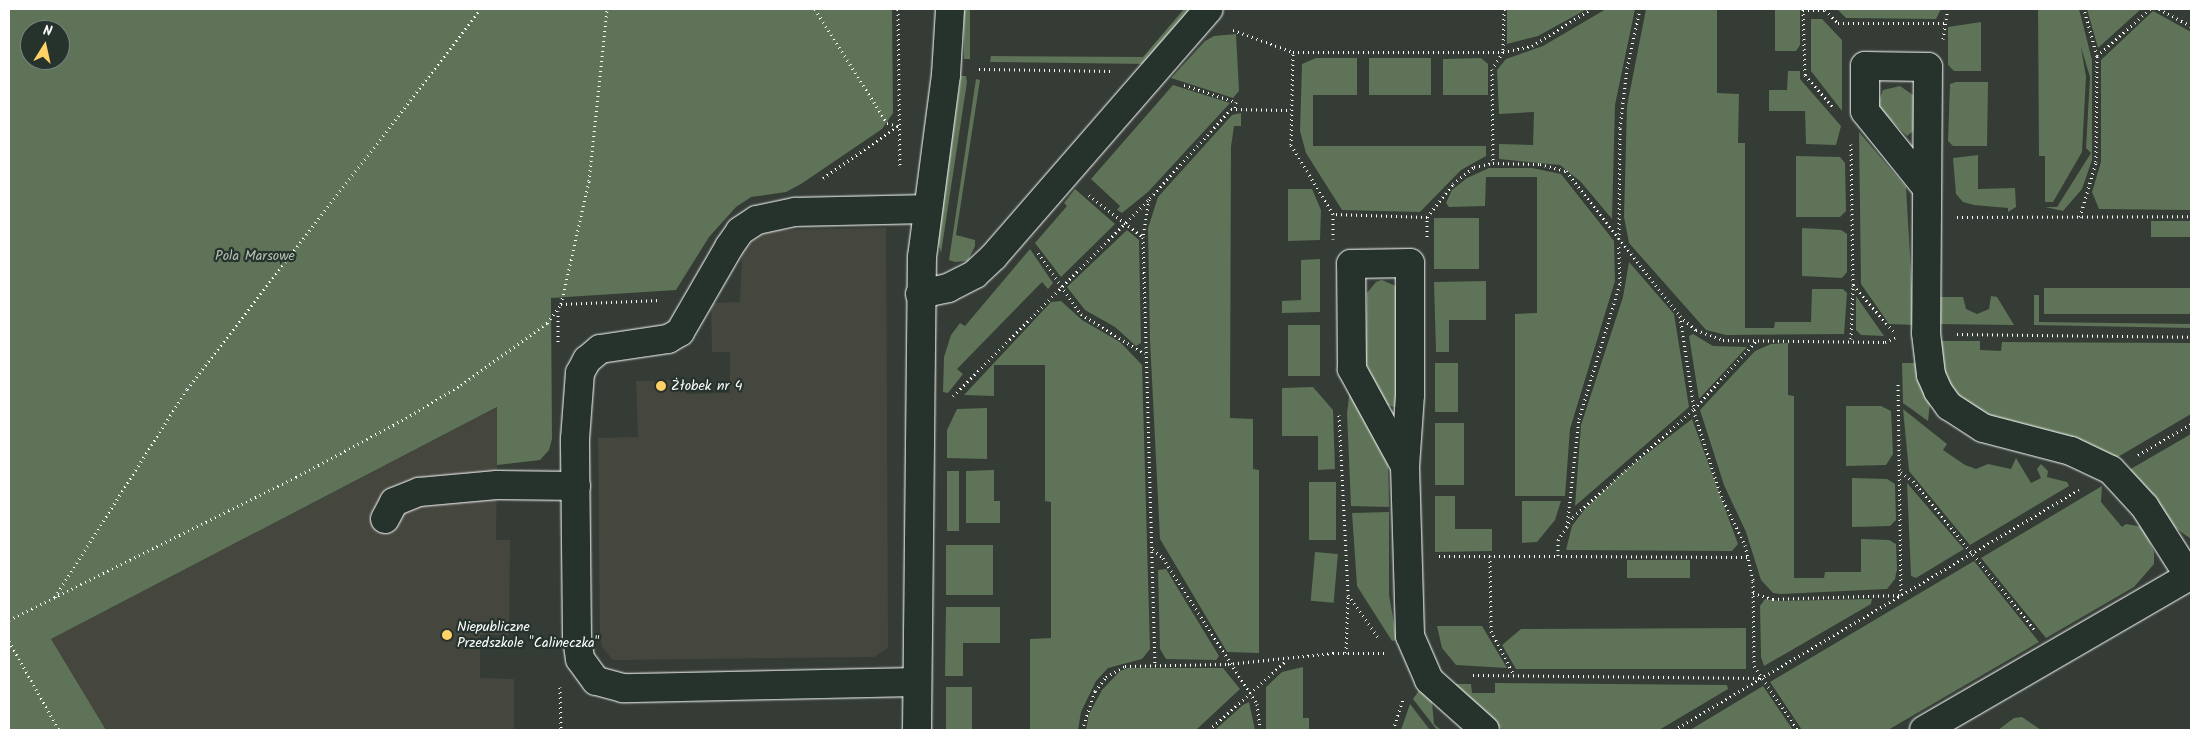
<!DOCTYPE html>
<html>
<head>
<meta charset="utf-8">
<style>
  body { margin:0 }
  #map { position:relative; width:2200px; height:739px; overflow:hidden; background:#343c35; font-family:Kalam,sans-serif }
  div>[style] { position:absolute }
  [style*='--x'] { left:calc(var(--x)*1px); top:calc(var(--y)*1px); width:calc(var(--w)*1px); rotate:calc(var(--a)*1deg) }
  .built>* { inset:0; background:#45473f }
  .green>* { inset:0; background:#5e7357; transform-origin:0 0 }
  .path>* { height:3px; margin-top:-1.5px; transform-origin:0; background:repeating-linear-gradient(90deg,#fff 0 1px,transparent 0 5px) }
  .roads { filter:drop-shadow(0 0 1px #fff) drop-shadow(0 0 1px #fff) }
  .minor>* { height:28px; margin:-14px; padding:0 14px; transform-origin:14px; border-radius:14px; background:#26332d }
  .dots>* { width:14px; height:14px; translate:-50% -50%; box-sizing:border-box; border:2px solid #26332d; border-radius:50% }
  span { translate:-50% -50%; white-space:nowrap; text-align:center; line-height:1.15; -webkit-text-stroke:4.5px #26332d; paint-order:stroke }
  .park-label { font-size:14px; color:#b7c0b3 }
  .poi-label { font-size:14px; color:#fff }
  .left { translate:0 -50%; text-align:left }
  .frame { position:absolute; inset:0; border:10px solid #fff; pointer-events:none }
  .north { position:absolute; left:20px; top:20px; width:50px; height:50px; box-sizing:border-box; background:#26332d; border:1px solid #7d8581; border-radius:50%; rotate:10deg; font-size:14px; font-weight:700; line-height:20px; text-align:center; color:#fff }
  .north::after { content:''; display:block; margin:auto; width:18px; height:22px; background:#ffd166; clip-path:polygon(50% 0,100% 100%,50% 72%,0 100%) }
</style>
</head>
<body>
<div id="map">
  <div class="built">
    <div style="clip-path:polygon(886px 228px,888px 648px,874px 657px,613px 660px,602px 647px,600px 639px,598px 438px,638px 437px,636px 381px,685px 380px,686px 394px,730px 393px,730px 352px,712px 352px,711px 303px,740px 302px,742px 253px,757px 236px,776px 230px)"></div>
    <div style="clip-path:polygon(498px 407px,496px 540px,510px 540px,509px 635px,480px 635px,480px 678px,514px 679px,514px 730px,106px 730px,51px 639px)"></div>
  </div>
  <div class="green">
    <div style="clip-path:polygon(evenodd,9px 9px,892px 9px,893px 113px,882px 129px,801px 184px,786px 192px,751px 197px,736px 207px,709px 237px,676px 290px,551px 298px,552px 439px,549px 450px,540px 460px,497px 465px,497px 407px,51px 639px,106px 730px,9px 730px,9px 9px,30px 30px,60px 30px,60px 60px,30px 60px,30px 30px)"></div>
    <div style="left:964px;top:9px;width:6px;height:50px"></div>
    <div style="clip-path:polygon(1184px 9px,1192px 9px,1147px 64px,990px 62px,991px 56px,1143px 57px)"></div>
    <div style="clip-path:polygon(1507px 9px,1587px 9px,1538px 36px,1507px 44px)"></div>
    <div style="clip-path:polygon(1606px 9px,1635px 9px,1615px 105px,1612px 219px,1581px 182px,1560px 165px,1499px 159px,1499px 144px,1533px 145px,1534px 112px,1499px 114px,1497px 70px,1506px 59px,1543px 46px)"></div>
    <div style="clip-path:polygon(1646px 9px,1717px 9px,1717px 93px,1739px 94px,1738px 143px,1745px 143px,1745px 328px,1774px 328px,1775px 322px,1811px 322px,1812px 289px,1843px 289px,1847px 293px,1844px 334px,1726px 335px,1706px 330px,1629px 243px,1624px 217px,1627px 106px)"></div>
    <div style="clip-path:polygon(1775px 9px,1800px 9px,1800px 45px,1796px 51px,1775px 51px)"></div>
    <div style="clip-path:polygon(1837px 9px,1941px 9px,1936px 19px,1846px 18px)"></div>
    <div style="clip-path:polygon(2038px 9px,2079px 9px,2092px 60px,2092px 160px,2082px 189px,2063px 211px,2045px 207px,2057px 207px,2091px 153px,2086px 148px,2090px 77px,2081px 47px,2086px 77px,2082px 152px,2053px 202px,2045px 202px,2045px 156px,2039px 156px)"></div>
    <div style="clip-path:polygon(2087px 9px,2141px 9px,2098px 48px)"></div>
    <div style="clip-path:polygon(2153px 11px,2191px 32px,2191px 210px,2099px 209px,2092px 192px,2101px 162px,2101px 60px)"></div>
    <div style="clip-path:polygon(1811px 19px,1822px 19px,1842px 40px,1842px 111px,1811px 71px)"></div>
    <div style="clip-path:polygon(1981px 22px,1981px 71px,1954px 71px,1948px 65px,1948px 27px)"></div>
    <div style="clip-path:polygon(1236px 34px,1239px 91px,1233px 98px,1171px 78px,1205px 41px,1214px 36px)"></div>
    <div style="clip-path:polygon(1357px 58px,1357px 95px,1313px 95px,1313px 146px,1486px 146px,1486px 156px,1461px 170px,1420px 212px,1342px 210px,1306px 153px,1300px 131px,1302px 64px,1316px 58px)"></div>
    <div style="left:1369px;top:58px;width:62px;height:37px"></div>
    <div style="clip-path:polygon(1481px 58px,1488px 64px,1488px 95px,1443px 95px,1443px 59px)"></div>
    <div style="clip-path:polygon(1788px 71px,1800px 71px,1800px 79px,1841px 126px,1836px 145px,1806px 144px,1805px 111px,1769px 111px,1769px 90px,1787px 90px)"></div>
    <div style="clip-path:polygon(961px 76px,966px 76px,967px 82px,941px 253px,937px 238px)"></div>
    <div style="clip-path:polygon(976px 79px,980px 80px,956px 235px,975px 240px,975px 246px,968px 261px,955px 262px,949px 260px)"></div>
    <div style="clip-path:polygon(1956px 82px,1988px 82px,1987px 146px,1953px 146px,1948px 141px,1950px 84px)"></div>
    <div style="clip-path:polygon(1173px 85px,1230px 103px,1148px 192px,1122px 213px,1117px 210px,1120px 206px,1091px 179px)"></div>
    <div style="clip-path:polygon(1900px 86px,1916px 97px,1917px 128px,1907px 136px,1880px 109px,1879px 101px,1883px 90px)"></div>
    <div style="clip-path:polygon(1241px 113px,1241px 126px,1234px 126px,1231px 147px,1230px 418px,1253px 419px,1253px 469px,1259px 470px,1259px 653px,1227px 652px,1160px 539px,1150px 340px,1148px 228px,1158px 197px,1232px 115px)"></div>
    <div style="clip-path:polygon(1859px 132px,1906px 187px,1914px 325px,1889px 324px,1861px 284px)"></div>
    <div style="clip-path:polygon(1978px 155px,1978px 189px,2015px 188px,2016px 207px,2008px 212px,2008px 208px,1974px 205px,1963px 202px,1956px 194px,1953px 158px)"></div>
    <div style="clip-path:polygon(1796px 156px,1840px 157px,1845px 163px,1846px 211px,1840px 217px,1796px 217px)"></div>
    <div style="clip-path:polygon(1489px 168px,1532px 168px,1561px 174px,1614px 241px,1615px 281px,1570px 429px,1565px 496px,1515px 496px,1515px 314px,1537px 313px,1537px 177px,1486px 177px,1485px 206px,1449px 207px,1446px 203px,1452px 190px,1467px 178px)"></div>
    <div style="clip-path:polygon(1075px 189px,1115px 224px,1061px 277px,1035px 243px,1067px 206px,1064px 203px)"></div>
    <div style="clip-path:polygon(1288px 189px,1312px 189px,1321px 210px,1320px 240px,1288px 241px)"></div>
    <div style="left:1479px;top:218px;width:51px;height:45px;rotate:90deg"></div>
    <div style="left:2151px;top:221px;width:40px;height:16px"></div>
    <div style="clip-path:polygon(1802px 228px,1841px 230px,1847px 234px,1847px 272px,1842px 278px,1802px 276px)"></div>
    <div style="clip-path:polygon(1127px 230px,1139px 240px,1141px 343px,1136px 346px,1115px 327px,1085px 310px,1067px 287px)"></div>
    <div style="clip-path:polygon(1030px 249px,1053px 283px,1048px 289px,1042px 282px,957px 369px,963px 374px,948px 393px,943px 392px,944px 357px,951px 335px,960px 323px,965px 326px)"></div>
    <div style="clip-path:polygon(1320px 259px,1320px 312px,1282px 313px,1282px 301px,1301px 300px,1301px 260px)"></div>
    <div style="clip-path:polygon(1629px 262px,1674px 314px,1689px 407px,1575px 506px,1581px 425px,1623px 297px)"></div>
    <div style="clip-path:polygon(1382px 280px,1400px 288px,1397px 403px,1394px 407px,1384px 404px,1366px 363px,1367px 293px,1376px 282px)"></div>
    <div style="clip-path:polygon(1486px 281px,1486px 320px,1449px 320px,1449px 352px,1436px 352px,1434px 282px)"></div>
    <div style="left:2044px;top:288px;width:147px;height:26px"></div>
    <div style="clip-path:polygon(2034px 295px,2039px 295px,2039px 322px,2191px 324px,2191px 328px,2034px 325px)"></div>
    <div style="clip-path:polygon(1856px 296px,1884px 336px,1861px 335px,1856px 330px)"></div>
    <div style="clip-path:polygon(1991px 296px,1997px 297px,2014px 325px,1937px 324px,1937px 297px,1963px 297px,1966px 309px,1977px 314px,1989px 309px)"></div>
    <div style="clip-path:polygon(1061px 301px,1082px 320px,1120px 342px,1142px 365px,1150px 649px,1142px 659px,1108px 668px,1096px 681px,1081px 712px,1078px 730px,1030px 730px,1030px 639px,1051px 638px,1051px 502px,1045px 501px,1045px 365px,994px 365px,994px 396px,964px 395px,1051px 302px)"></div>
    <div style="left:1288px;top:325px;width:32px;height:51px"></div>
    <div style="clip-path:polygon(1693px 334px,1713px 346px,1747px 347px,1699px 399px,1689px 336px)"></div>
    <div style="clip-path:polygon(1938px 341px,1980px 341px,1980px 350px,2001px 351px,2002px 342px,2191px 343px,2191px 414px,2116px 458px,2089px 444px,1992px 420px,1955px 394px,1942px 371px)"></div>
    <div style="clip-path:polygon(1788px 343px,1788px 395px,1794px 396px,1794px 578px,1824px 578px,1825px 572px,1861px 572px,1861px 539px,1889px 540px,1896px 544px,1897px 569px,1895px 579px,1887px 589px,1781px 594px,1773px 593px,1761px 580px,1746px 532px,1724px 485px,1700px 410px,1755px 351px,1771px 344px)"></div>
    <div style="left:1435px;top:363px;width:23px;height:49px"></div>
    <div style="clip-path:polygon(1902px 363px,1916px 363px,1930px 403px,1928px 421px,1903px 403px)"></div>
    <div style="clip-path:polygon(1313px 387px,1333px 410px,1335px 469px,1318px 470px,1318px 436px,1282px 436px,1282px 388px)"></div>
    <div style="clip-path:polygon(1350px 389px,1388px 459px,1389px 507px,1351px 506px,1347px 413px)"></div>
    <div style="clip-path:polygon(1846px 406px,1881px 406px,1891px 411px,1893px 454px,1886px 465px,1846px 466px)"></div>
    <div style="clip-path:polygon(987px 408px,987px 459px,947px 458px,947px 430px,957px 409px)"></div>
    <div style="clip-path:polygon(1903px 409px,1947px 444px,1943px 450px,1965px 465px,1976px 469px,1988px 464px,2011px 469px,2016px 458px,2031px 483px,2041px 478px,2037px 469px,2041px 464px,2048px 471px,2047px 477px,2067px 482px,2069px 486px,1970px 545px,1909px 471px)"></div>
    <div style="clip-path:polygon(1692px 419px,1738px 544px,1732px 551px,1566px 550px,1572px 526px,1584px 510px,1623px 472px)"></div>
    <div style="left:1435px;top:423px;width:29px;height:62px"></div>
    <div style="clip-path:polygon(2191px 434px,2191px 539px,2170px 524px,2129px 470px)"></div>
    <div style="clip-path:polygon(994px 470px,994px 501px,1000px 501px,1000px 523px,966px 523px,966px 471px)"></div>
    <div style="left:947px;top:471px;width:12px;height:60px"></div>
    <div style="clip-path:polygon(1852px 478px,1887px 479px,1895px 484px,1896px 520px,1890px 526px,1852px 527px)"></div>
    <div style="left:1309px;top:482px;width:27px;height:58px"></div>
    <div style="clip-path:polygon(1907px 483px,1964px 549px,1916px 578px,1911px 576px)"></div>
    <div style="clip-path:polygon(2102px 486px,2101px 502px,2122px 527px,2126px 524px,2143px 527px,2154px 552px,2154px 564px,2134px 587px,2046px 638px,1981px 558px)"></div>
    <div style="clip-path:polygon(1435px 496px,1455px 496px,1455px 529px,1492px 529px,1492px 551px,1435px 552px)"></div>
    <div style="clip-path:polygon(1522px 501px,1561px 501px,1555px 520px,1537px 542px,1522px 543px)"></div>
    <div style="clip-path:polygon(1389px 512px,1389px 595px,1397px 640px,1392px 641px,1357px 586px,1352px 513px)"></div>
    <div style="left:946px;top:545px;width:47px;height:50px"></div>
    <div style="left:1315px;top:552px;width:23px;height:49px;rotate:5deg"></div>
    <div style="left:1627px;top:560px;width:63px;height:18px"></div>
    <div style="clip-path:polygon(1974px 561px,2039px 642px,1888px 730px,1802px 730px,1770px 682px)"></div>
    <div style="clip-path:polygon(1166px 569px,1219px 656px,1216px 660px,1166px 659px,1160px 649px,1158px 570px)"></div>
    <div style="clip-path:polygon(1765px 599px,1779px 601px,1872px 599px,1871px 604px,1764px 666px,1761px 657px,1760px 606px)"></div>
    <div style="clip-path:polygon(946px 607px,1000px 607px,1000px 643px,963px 643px,963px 676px,945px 676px)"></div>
    <div style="clip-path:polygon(1437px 626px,1482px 626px,1507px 668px,1456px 665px,1442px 648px)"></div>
    <div style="clip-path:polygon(1746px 628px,1746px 669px,1516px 669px,1502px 645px,1521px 629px)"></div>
    <div style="clip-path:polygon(1303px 667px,1303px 718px,1309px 718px,1309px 730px,1266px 730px,1266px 687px,1282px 672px)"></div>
    <div style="clip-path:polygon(1128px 668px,1223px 668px,1240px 689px,1196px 730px,1086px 730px,1089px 714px,1102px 690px,1120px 671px)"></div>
    <div style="clip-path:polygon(1495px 683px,1727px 685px,1728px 689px,1659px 730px,1503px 730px,1447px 684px,1471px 684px,1472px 693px,1495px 693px)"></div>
    <div style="clip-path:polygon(1763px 686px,1793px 730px,1690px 730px)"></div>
    <div style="left:946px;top:687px;width:26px;height:43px"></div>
    <div style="clip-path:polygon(1420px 689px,1432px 702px,1434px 724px,1441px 730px,1437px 730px,1413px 699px)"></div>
    <div style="clip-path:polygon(1249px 702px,1255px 730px,1215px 730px,1243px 705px)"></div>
    <div style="clip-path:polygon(1410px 704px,1430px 730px,1401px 730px)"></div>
    <div style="clip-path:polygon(2022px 717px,2041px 730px,1998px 730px,2014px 718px)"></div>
  </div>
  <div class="path">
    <div style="--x:815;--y:9;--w:135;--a:57.7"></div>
    <div style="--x:887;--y:123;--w:11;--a:15"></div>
    <div style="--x:898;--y:9;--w:157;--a:89.3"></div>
    <div style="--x:1504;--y:9;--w:43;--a:91.3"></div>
    <div style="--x:1503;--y:52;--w:20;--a:123"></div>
    <div style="--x:1492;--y:69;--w:94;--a:89.4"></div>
    <div style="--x:1493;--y:163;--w:47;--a:1.2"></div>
    <div style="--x:1540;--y:164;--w:27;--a:15"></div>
    <div style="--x:1566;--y:171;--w:184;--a:51.8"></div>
    <div style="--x:1680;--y:316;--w:100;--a:81.4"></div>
    <div style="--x:1695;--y:415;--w:85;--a:72.2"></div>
    <div style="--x:1721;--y:496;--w:55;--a:63.9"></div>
    <div style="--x:1745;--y:545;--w:37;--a:77"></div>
    <div style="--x:1753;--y:581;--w:85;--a:89.3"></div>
    <div style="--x:1754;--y:666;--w:78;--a:55.5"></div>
    <div style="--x:1803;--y:9;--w:66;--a:88.3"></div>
    <div style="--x:1805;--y:75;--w:43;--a:48.8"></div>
    <div style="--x:2159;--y:9;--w:36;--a:28"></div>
    <div style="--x:1803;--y:10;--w:22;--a:0"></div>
    <div style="--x:1825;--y:10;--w:18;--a:45"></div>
    <div style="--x:1838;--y:23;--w:106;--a:0"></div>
    <div style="--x:1233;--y:30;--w:64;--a:20.1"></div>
    <div style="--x:1943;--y:39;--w:30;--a:-81"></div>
    <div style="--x:2097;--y:56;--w:71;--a:-41.6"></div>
    <div style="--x:979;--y:69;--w:133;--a:0.9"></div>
    <div style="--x:1184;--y:85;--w:55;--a:18.1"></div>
    <div style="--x:1236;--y:102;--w:7;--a:98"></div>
    <div style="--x:1851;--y:144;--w:141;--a:89.2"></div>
    <div style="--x:1853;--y:285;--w:62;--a:48.9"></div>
    <div style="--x:823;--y:178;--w:91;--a:-34.7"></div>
    <div style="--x:1089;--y:195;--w:68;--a:37.9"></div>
    <div style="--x:1149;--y:199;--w:38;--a:99"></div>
    <div style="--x:1143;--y:237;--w:426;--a:88.4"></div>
    <div style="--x:1427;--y:217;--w:94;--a:-178.2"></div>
    <div style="--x:1333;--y:214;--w:81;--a:-121.3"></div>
    <div style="--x:1291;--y:145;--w:93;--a:-88.8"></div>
    <div style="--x:1293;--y:52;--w:210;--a:0"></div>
    <div style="--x:1503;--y:52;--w:30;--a:-12"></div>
    <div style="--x:1532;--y:46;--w:70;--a:-32.1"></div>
    <div style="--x:1957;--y:217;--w:234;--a:-0.2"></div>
    <div style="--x:2080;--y:217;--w:57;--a:-73.8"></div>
    <div style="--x:2096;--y:162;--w:106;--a:-89.5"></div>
    <div style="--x:2097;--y:56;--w:49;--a:-105.5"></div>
    <div style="--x:1427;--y:237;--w:20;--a:-90"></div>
    <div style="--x:1427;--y:217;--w:42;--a:-51.8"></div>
    <div style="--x:1453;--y:184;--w:27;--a:-39"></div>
    <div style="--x:1474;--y:167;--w:19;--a:-12"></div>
    <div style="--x:1333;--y:239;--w:25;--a:-90"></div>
    <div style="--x:1619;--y:239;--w:111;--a:-89.5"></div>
    <div style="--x:1620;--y:128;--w:60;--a:-83.3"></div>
    <div style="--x:1627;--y:68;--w:60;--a:-77.6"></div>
    <div style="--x:1038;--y:253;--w:75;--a:54.8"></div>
    <div style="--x:1081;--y:314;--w:75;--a:32"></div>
    <div style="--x:561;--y:304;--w:100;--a:-2.3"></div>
    <div style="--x:558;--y:311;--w:34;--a:90"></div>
    <div style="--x:1680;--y:316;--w:21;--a:41"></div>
    <div style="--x:1696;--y:330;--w:29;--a:20"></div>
    <div style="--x:1723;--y:340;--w:162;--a:0.7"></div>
    <div style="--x:1885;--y:342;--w:12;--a:-24"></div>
    <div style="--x:1957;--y:334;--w:234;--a:0.7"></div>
    <div style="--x:1851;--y:339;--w:54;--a:-87.9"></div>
    <div style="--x:953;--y:396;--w:279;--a:-45.1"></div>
    <div style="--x:1150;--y:198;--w:120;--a:-47.7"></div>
    <div style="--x:1231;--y:109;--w:60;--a:1"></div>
    <div style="--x:1339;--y:415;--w:180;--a:87.1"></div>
    <div style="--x:1348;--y:595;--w:52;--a:54.5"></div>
    <div style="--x:2138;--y:455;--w:61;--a:-30.3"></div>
    <div style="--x:1901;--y:472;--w:15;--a:37"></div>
    <div style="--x:1913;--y:481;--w:191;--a:50.7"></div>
    <div style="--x:1567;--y:527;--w:109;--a:-83.7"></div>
    <div style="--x:1579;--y:419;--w:142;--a:-73.2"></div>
    <div style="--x:1620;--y:283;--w:38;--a:-92"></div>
    <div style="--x:1153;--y:549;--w:13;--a:42"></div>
    <div style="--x:1163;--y:558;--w:174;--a:57.2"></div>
    <div style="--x:1257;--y:704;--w:26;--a:83"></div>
    <div style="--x:1439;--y:556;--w:118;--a:0"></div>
    <div style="--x:1490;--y:556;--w:75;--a:89.2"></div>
    <div style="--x:1491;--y:631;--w:50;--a:62.4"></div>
    <div style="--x:1747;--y:557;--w:189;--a:-179.7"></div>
    <div style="--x:1558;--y:556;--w:16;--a:-90"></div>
    <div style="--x:1558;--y:540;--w:27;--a:-57"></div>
    <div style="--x:1573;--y:517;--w:162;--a:-41.8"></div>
    <div style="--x:1694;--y:409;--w:93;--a:-47.6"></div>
    <div style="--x:1753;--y:593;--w:21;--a:17"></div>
    <div style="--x:1773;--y:599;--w:128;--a:-1.8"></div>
    <div style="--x:1901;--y:595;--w:214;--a:-90.8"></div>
    <div style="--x:55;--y:597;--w:246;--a:-57.6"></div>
    <div style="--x:187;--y:389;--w:480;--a:-52.3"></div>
    <div style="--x:9;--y:620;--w:321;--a:-26.5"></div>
    <div style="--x:296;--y:477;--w:125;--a:-28.2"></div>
    <div style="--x:406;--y:418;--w:64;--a:-31"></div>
    <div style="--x:461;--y:385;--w:106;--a:-35.8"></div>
    <div style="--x:547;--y:323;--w:24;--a:-54"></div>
    <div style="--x:561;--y:304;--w:126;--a:-77.2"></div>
    <div style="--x:589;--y:181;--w:173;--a:-84"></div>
    <div style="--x:9;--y:641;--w:102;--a:60.7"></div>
    <div style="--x:1346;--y:653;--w:57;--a:-88"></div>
    <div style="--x:1473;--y:675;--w:289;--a:0.6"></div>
    <div style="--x:560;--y:687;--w:43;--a:88.7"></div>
    <div style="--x:1082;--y:730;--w:41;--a:-71.6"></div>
    <div style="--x:1095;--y:691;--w:18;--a:-52"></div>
    <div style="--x:1106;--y:677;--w:22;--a:-30"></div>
    <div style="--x:1125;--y:666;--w:103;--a:-1.1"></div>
    <div style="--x:1228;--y:664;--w:106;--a:-6"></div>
    <div style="--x:1333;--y:653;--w:51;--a:0"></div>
    <div style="--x:1209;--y:730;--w:103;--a:-41.9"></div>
    <div style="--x:1393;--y:730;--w:33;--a:-72"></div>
    <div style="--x:1674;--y:730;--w:471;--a:-30.7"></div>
  </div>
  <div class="roads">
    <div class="minor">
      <div style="--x:1926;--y:187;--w:97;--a:-128.8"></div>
      <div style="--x:1865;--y:111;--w:45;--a:-90"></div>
      <div style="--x:1865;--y:66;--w:63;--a:0.9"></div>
      <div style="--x:1928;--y:67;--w:266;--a:90.4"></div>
      <div style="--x:1926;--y:333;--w:42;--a:83.2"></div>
      <div style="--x:1931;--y:375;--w:17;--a:66"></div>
      <div style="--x:1938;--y:391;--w:19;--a:54"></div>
      <div style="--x:1949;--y:406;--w:40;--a:32.9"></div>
      <div style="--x:1983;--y:428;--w:91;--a:14.6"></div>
      <div style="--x:2071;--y:451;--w:44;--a:25.4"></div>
      <div style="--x:2111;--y:470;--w:50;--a:47.4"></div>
      <div style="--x:2145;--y:507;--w:82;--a:57.5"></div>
      <div style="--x:920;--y:294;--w:29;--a:-12"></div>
      <div style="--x:948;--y:288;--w:30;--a:-27"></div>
      <div style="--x:975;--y:274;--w:26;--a:-43"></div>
      <div style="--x:994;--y:256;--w:327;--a:-49"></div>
      <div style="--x:1405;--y:466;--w:111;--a:-118.7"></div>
      <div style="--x:1352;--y:369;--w:105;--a:-90.5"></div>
      <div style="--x:1351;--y:264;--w:59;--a:-1"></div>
      <div style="--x:1410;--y:263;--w:132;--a:90"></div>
      <div style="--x:1410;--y:395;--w:71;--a:94"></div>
      <div style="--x:1405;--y:466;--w:170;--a:88.3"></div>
      <div style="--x:1410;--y:636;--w:48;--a:66.6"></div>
      <div style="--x:1429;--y:680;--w:75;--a:41.8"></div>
      <div style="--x:385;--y:519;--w:19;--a:-62"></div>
      <div style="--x:394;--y:502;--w:27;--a:-22"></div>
      <div style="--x:419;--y:492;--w:78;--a:-5.1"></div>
      <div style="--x:497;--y:485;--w:79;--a:0.7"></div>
      <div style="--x:917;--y:682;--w:294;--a:178.8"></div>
      <div style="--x:623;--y:688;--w:28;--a:-165"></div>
      <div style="--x:596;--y:681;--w:27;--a:-126"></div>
      <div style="--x:580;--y:659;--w:21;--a:-98"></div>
      <div style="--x:577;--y:638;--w:199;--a:-90.6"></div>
      <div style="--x:575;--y:439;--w:66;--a:-85.7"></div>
      <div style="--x:580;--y:373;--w:15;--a:-62"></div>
      <div style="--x:587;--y:360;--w:17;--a:-40"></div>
      <div style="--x:600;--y:349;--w:69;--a:-8.4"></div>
      <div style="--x:668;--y:339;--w:14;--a:-30"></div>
      <div style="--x:680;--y:332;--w:98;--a:-60"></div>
      <div style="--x:729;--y:247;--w:19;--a:-55"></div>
      <div style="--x:740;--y:231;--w:20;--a:-33"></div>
      <div style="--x:757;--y:220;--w:39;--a:-12"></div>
      <div style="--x:795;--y:212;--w:132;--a:-1.3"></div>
      <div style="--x:917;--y:730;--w:473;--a:-89.4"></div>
      <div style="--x:922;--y:257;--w:184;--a:-82.5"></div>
      <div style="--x:946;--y:75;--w:66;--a:-86.5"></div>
      <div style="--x:1924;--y:730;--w:309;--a:-30.1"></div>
    </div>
  </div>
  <div class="dots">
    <div style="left:661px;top:386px;background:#ffd166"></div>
    <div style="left:447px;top:635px;background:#ffd166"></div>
  </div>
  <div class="park-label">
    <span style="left:255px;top:256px">Pola Marsowe</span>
  </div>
  <div class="poi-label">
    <span class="left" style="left:671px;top:386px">Żłobek nr 4</span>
    <span class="left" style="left:457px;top:635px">Niepubliczne<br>Przedszkole "Calineczka"</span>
  </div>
  <div class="frame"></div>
  <div class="north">N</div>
</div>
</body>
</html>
